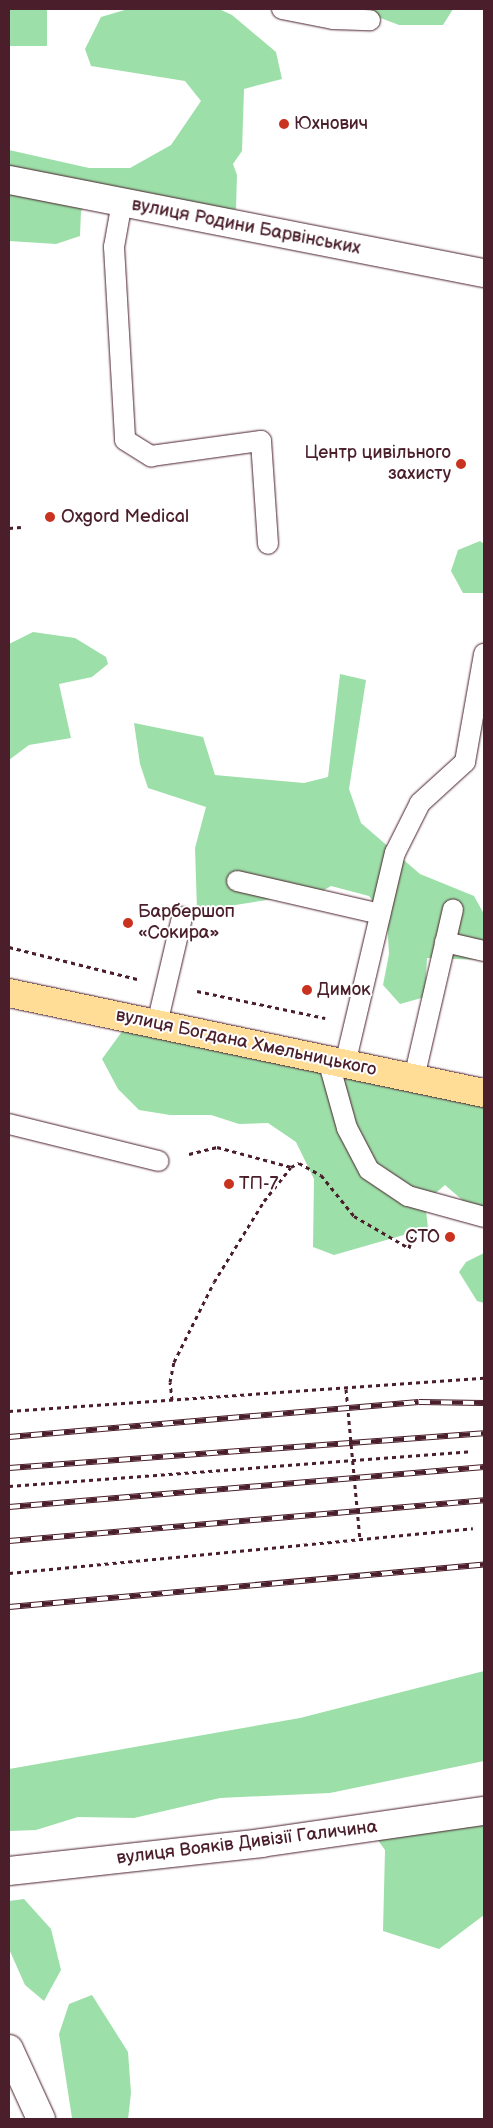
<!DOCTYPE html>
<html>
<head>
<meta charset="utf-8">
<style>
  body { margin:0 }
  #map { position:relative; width:493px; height:2128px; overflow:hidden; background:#fff; font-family:"Balsamiq Sans",sans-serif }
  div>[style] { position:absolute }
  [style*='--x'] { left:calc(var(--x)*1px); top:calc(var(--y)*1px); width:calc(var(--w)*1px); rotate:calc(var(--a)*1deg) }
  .green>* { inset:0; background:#9ddfa9; transform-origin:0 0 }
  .path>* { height:3px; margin-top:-1.5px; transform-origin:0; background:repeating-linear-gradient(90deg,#4a1f2b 0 4px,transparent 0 8px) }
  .roads { filter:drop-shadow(0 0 1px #4a1f2b) drop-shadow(0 0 1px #4a1f2b) }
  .lane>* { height:20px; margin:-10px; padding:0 10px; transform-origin:10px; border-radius:10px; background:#fff }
  .street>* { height:28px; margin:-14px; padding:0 14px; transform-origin:14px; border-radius:14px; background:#fff }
  .secondary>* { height:28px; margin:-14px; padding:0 14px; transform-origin:14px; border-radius:14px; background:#fff }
  .primary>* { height:28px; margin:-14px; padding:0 14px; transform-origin:14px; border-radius:14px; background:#ffdd96 }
  .rail>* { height:5.5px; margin-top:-2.75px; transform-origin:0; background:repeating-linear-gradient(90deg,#fff 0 11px,#4a1f2b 0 22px); box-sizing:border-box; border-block:1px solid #4a1f2b }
  .dots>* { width:14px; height:14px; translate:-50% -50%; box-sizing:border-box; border:2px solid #fff; border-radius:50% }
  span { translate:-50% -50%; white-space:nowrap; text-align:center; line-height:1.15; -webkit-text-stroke:4px #fff; paint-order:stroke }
  .poi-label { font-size:18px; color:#4a1f2b }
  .left { translate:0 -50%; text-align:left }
  .right { translate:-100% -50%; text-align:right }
  .street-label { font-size:18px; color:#4a1f2b }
  .frame { position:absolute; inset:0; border:10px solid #4a1f2b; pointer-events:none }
</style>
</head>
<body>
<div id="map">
  <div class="green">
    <div style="left:9px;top:9px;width:38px;height:37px"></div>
    <div style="clip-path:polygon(128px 9px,219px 9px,232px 15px,276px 52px,282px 79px,244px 89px,242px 151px,233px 164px,237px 175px,236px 209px,209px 211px,108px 189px,81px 211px,80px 236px,56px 244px,9px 241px,9px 150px,89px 168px,130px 168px,171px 145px,201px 101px,185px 81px,91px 66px,85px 49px,101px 17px)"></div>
    <div style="clip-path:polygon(357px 9px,453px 9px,443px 25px,399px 25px)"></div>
    <div style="clip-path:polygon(480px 541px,484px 544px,484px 593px,463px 593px,451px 571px,458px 550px)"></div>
    <div style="clip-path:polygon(33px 632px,75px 638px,106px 657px,108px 664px,92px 677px,59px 684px,71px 738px,29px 745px,9px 760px,9px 644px)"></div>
    <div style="clip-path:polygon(340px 674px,366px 680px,349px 789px,361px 823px,420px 874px,474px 896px,484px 914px,484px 960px,427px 958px,425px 997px,400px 1004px,383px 985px,389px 954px,387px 920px,369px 896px,331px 886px,307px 900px,273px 899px,197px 911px,195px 848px,206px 807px,148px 788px,140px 764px,134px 723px,203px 737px,215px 775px,304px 783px,328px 777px)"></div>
    <div style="clip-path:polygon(126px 1026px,484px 1103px,484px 1219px,445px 1185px,425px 1202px,428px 1228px,334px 1255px,313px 1247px,314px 1179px,296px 1142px,268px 1123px,239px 1124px,211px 1115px,170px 1115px,139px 1110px,118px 1089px,102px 1059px)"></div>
    <div style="clip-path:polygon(484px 1253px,484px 1303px,477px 1301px,459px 1272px,466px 1262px)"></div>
    <div style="clip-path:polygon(484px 1671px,484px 1761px,330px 1793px,220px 1798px,134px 1818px,78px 1817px,36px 1830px,9px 1831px,9px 1769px,300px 1718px)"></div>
    <div style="clip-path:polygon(484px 1807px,484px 1915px,439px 1949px,383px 1931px,385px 1850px,369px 1828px)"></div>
    <div style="clip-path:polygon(24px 1899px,51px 1929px,61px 1970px,44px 2001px,25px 1985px,9px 1949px,9px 1901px)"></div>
    <div style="clip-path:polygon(92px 1995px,128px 2052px,131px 2093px,128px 2119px,72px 2118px,59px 2034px,69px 2004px)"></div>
  </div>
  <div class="path">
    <div style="--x:9;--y:528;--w:12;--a:-5"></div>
    <div style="--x:9;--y:947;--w:132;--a:14"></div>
    <div style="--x:197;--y:991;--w:131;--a:11.9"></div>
    <div style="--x:189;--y:1154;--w:29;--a:-14"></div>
    <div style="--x:217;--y:1147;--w:77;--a:15.1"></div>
    <div style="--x:346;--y:1389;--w:151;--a:84.7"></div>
    <div style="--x:172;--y:1400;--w:18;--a:-96"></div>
    <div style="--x:170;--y:1382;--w:20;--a:-79"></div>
    <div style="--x:174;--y:1362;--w:89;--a:-63.4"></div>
    <div style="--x:214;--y:1282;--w:95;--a:-58.3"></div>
    <div style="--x:264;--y:1201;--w:43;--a:-51.5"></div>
    <div style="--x:291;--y:1167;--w:9;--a:-27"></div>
    <div style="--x:299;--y:1163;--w:25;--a:29"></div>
    <div style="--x:321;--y:1175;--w:53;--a:51.2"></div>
    <div style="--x:354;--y:1216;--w:64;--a:30.2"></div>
    <div style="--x:409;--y:1248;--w:20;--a:-75"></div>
    <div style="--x:9;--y:1411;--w:476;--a:-4"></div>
    <div style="--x:9;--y:1486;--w:463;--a:-4.3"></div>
    <div style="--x:9;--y:1573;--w:466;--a:-5.5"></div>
  </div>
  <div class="roads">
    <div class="lane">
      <div style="--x:282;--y:9;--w:52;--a:11.1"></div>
      <div style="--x:333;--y:19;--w:37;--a:2"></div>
      <div style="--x:122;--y:202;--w:46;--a:100.1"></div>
      <div style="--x:114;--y:247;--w:193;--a:86.7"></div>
      <div style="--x:125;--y:440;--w:31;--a:32"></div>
      <div style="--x:151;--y:456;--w:111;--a:-7.8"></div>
      <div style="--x:261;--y:441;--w:103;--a:86.1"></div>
      <div style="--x:237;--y:881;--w:147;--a:13"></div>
      <div style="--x:445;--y:942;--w:40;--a:13"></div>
      <div style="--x:157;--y:1024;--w:110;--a:-76.8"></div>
      <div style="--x:328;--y:1060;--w:71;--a:74.4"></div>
      <div style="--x:347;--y:1128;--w:47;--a:62.4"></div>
      <div style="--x:369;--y:1170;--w:47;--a:33.7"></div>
      <div style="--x:408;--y:1196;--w:79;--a:15.4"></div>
      <div style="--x:345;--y:1064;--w:217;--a:-76.7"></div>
      <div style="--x:395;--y:853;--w:56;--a:-63.4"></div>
      <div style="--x:420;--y:803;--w:61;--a:-42.3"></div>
      <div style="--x:465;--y:762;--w:110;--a:-80"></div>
      <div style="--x:414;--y:1078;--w:173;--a:-77"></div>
      <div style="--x:9;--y:1124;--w:154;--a:13.9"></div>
    </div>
    <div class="street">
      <div style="--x:9;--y:180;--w:484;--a:11.1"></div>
      <div style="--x:9;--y:2049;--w:77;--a:65.4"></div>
    </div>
    <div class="secondary">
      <div style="--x:9;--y:1871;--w:254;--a:-6.3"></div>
      <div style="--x:261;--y:1843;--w:225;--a:-8.2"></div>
    </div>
    <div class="primary">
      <div style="--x:9;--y:993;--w:485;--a:11.9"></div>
    </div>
  </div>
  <div class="rail">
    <div style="--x:9;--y:1437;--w:411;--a:-4.9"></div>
    <div style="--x:419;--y:1402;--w:65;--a:0.9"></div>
    <div style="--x:9;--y:1468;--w:476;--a:-4.2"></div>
    <div style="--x:9;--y:1507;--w:477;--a:-4.8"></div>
    <div style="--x:9;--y:1541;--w:477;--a:-4.9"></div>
    <div style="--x:9;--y:1607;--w:477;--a:-5.1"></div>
  </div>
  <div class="dots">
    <div style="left:284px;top:124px;background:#c8321e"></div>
    <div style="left:461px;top:464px;background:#c8321e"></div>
    <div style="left:50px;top:517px;background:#c8321e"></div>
    <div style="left:128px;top:923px;background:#c8321e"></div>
    <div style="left:307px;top:990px;background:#c8321e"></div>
    <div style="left:229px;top:1184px;background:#c8321e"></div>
    <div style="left:450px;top:1237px;background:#c8321e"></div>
  </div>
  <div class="poi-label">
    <span class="left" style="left:294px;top:124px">Юхнович</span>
    <span class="right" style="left:451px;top:464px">Центр цивільного<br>захисту</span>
    <span class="left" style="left:61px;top:517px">Oxgord Medical</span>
    <span class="left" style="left:138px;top:923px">Барбершоп<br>«Сокира»</span>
    <span class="left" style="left:317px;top:990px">Димок</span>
    <span class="left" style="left:239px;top:1184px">ТП-7</span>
    <span class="right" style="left:440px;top:1237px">СТО</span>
  </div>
  <div class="street-label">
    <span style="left:246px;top:227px;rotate:11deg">вулиця Родини Барвінських</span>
    <span style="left:246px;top:1043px;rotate:12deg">вулиця Богдана Хмельницького</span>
    <span style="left:247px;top:1843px;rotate:-7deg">вулиця Вояків Дивізії Галичина</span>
  </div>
  <div class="frame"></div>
</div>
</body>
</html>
